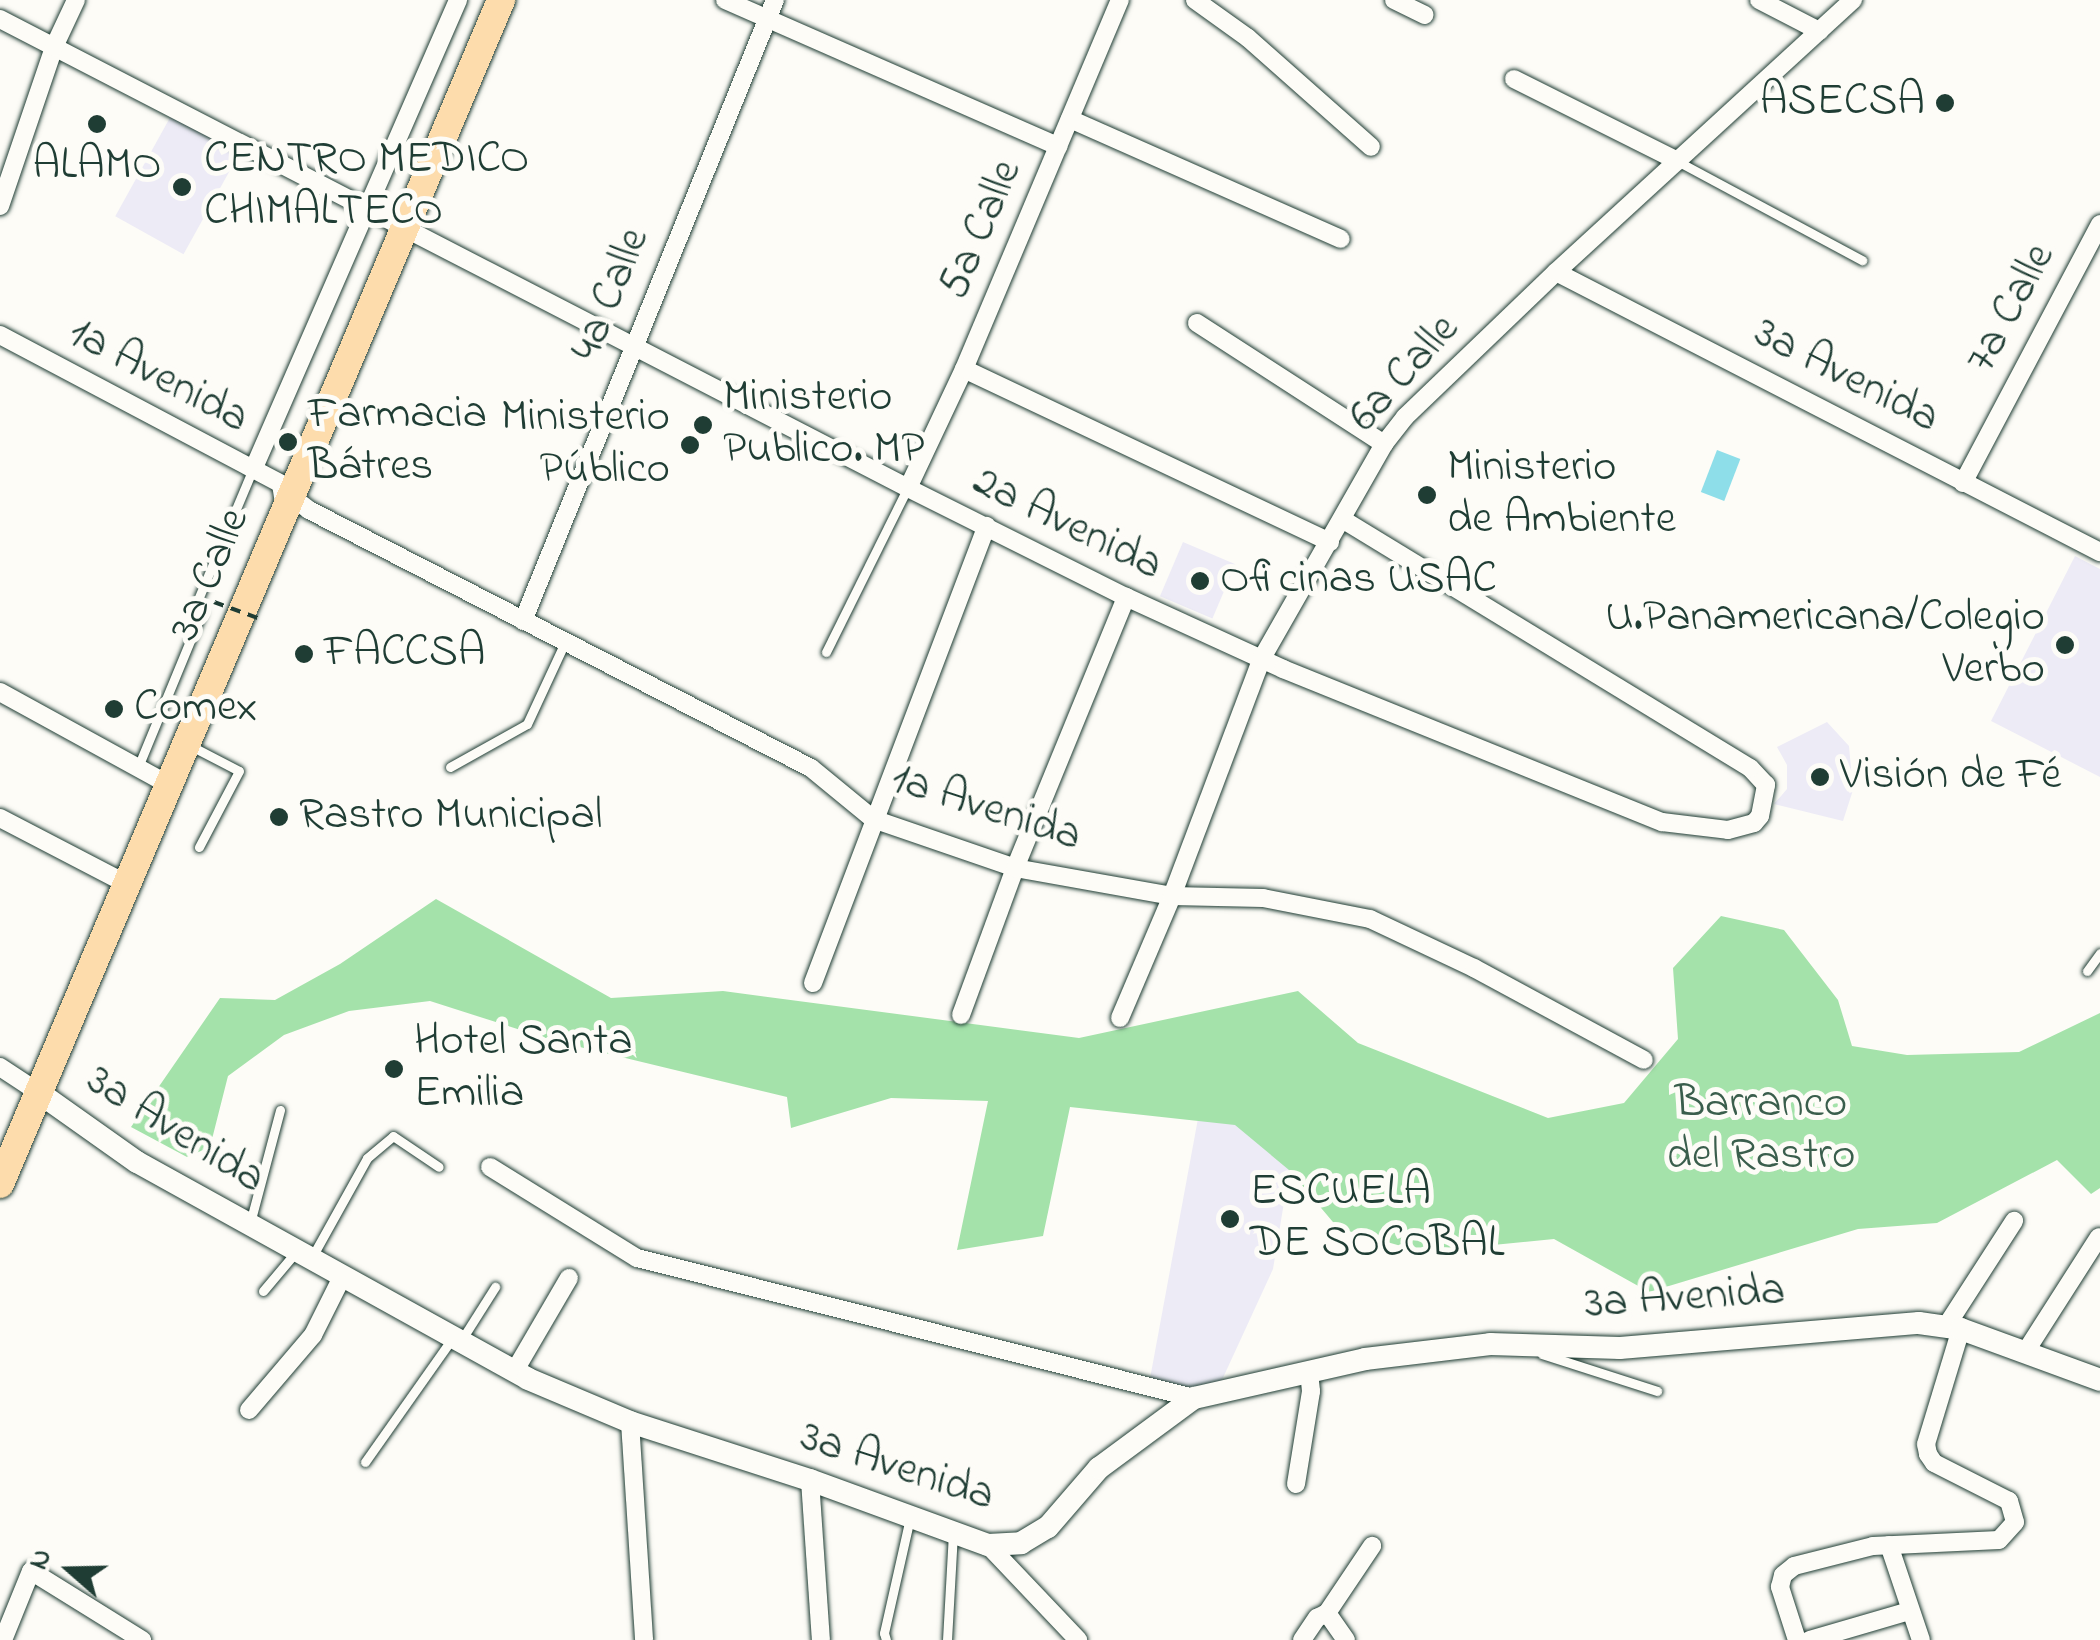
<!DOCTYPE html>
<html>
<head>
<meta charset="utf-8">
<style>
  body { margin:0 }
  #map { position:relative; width:2100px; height:1640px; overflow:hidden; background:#fdfcf7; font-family:"Indie Flower",sans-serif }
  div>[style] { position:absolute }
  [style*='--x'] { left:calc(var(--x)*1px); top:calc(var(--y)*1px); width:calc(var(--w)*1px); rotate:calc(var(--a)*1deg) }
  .built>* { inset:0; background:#edebf6; transform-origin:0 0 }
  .green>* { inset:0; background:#a4e2aa }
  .water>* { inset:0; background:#8edee9; transform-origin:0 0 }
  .roads { filter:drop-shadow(0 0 2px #1f3d34) drop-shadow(0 0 2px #1f3d34) }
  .lane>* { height:9px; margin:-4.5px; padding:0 4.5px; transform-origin:4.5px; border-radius:4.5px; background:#fdfcf7 }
  .street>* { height:18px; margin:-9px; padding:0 9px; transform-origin:9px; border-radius:9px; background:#fdfcf7 }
  .secondary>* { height:22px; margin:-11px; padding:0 11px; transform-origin:11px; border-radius:11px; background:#fdfcf7 }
  .primary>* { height:28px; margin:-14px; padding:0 14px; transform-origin:14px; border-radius:14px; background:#fddcac }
  .path-bridge>* { height:4px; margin-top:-2px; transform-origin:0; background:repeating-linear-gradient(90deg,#1f3d34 0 10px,transparent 0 18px) }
  .dots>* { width:28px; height:28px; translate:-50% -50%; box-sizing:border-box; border:5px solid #fdfcf7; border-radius:50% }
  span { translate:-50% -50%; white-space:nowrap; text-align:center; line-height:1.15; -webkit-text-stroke:10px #fdfcf7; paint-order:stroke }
  .poi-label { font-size:45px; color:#1f3d34 }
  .right { translate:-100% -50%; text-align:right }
  .left { translate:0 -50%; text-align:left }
  .street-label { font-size:45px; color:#1f3d34 }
  .park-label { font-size:45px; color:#3a5e4c }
  .north { position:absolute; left:20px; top:1520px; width:100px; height:100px; -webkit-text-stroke:8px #fdfcf7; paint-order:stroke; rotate:290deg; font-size:28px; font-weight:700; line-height:40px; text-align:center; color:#1f3d34 }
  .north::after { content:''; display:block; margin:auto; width:35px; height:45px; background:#1f3d34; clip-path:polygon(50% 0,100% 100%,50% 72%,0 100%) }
</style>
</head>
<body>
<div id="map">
  <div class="built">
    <div style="left:172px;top:114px;width:78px;height:117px;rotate:29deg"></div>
    <div style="left:1183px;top:542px;width:57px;height:59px;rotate:23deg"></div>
    <div style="clip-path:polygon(2075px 556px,2100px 569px,2100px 777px,1991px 721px)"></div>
    <div style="clip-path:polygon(1827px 722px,1849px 746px,1853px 790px,1843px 821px,1774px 804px,1787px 789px,1787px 765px,1777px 747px)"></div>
    <div style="clip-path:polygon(1209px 1059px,1306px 1069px,1273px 1269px,1216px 1393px,1149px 1384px)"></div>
  </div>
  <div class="green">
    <div style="clip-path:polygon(436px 899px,611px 998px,723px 991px,1079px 1038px,1298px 991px,1358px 1043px,1548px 1118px,1624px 1103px,1678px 1039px,1673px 968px,1721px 916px,1784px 930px,1838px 1000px,1852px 1046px,1907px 1055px,2019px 1052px,2100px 1013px,2100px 1188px,2091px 1194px,2057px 1160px,1937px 1223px,1858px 1229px,1649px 1292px,1554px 1239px,1422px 1252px,1338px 1228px,1289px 1170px,1235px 1125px,1070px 1107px,1043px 1236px,957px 1250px,988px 1101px,891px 1098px,791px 1128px,787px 1097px,555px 1041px,430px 1001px,349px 1011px,284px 1035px,228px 1076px,210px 1147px,187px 1157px,131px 1127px,220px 998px,275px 1000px,340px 964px)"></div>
  </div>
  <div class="water">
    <div style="left:1717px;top:450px;width:25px;height:45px;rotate:21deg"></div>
  </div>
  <div class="roads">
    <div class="lane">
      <div style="--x:1679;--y:162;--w:208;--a:28.2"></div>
      <div style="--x:199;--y:597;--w:137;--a:-67.2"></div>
      <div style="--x:826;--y:652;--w:182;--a:-63.6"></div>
      <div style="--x:189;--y:745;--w:56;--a:27.5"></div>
      <div style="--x:239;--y:771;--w:86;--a:117.8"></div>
      <div style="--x:138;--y:767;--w:168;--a:-67.6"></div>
      <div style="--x:450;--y:767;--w:88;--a:-29.2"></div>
      <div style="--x:527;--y:724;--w:90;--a:-65.1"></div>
      <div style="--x:2087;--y:971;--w:22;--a:-54"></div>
      <div style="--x:250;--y:1223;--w:117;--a:-75.1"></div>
      <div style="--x:312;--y:1257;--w:113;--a:-60.9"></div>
      <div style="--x:367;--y:1158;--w:34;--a:-40"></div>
      <div style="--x:393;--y:1136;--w:55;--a:34"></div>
      <div style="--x:263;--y:1291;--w:50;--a:-49.9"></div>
      <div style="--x:462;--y:1339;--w:62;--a:-57.6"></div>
      <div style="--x:1542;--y:1354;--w:121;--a:17.8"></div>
      <div style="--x:365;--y:1462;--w:149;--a:-54.8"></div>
      <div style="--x:886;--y:1640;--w:7;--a:-106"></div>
      <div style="--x:884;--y:1633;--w:118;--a:-77.3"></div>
      <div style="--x:947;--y:1640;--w:107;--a:-86.8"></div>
    </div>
    <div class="street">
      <div style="--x:725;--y:0;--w:364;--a:23.7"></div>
      <div style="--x:1195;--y:0;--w:65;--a:35.6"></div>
      <div style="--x:1248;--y:38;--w:164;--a:41.5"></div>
      <div style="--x:1394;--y:0;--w:34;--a:26"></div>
      <div style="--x:1759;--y:0;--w:68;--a:27.3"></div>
      <div style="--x:0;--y:19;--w:1022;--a:27.32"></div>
      <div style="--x:908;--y:488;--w:244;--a:26.6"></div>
      <div style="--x:1126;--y:597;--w:173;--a:24.6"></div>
      <div style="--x:1283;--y:669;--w:409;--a:22"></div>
      <div style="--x:1662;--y:822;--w:66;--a:6.9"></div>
      <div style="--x:1728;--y:830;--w:27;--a:-15"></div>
      <div style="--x:1754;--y:823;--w:9;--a:-49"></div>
      <div style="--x:1760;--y:816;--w:32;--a:-79"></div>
      <div style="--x:1766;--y:785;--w:23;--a:-133"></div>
      <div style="--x:1750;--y:768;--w:476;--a:-148.6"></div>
      <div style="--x:1514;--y:79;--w:183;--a:26.6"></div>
      <div style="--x:1070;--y:119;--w:296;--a:23.9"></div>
      <div style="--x:0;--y:206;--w:168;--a:-71.2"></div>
      <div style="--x:54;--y:47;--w:52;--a:-64.9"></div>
      <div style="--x:1556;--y:272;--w:612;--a:27.24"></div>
      <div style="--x:1197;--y:323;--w:223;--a:32.9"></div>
      <div style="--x:0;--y:335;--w:318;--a:27.9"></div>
      <div style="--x:281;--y:484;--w:24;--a:81"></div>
      <div style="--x:964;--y:369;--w:405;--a:25.3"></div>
      <div style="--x:253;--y:470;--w:513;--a:-66.43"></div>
      <div style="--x:1963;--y:483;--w:293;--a:-62.1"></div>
      <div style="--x:908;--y:488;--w:132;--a:-64.8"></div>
      <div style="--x:964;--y:369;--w:401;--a:-67.1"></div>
      <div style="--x:291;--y:496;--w:23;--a:38"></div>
      <div style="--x:309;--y:510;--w:564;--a:27.2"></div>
      <div style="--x:811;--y:768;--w:80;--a:39.4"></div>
      <div style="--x:873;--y:819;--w:150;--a:19"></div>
      <div style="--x:1015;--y:868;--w:159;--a:10.1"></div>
      <div style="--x:1172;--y:896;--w:91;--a:1.3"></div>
      <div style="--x:1263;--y:898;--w:109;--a:11.1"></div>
      <div style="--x:1370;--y:919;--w:115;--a:25.2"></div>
      <div style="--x:1474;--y:968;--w:193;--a:28.4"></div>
      <div style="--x:523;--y:621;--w:670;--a:-67.91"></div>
      <div style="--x:0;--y:692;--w:193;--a:28.8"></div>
      <div style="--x:0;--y:818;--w:143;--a:27.5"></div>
      <div style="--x:813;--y:983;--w:489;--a:-69.2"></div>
      <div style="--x:961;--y:1015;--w:157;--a:-69.8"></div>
      <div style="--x:1015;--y:868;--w:293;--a:-67.7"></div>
      <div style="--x:1120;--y:1018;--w:133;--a:-66.9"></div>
      <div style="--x:1172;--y:896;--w:254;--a:-69.3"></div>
      <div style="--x:1262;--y:658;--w:246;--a:-60.3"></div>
      <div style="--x:1384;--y:444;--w:34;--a:-52"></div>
      <div style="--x:1405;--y:417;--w:209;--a:-43.8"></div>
      <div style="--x:1556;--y:272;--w:403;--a:-42.5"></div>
      <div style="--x:0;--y:1067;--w:45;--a:33.3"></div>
      <div style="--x:490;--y:1167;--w:173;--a:31.8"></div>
      <div style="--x:637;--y:1258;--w:574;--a:14.11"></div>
      <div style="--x:1947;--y:1325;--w:124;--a:-57.2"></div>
      <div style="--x:2026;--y:1351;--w:135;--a:-57.4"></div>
      <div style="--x:514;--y:1372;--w:109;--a:-59.7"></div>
      <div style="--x:249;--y:1410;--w:99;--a:-49.5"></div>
      <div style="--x:313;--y:1335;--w:65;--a:-63.4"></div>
      <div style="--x:630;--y:1422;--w:218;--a:86.3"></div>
      <div style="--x:810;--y:1480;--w:160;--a:86.1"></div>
      <div style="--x:1296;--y:1484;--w:94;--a:-80.8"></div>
      <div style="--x:1311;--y:1391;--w:19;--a:-96"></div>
      <div style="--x:988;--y:1545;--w:131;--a:46.5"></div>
      <div style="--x:1889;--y:1545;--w:100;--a:71.4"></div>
      <div style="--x:1327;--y:1613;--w:33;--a:55"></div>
      <div style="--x:3;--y:1640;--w:74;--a:-67.9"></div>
      <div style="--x:31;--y:1571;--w:131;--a:31.9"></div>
      <div style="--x:1302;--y:1640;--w:27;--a:-56"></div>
      <div style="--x:1317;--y:1618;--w:11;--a:-27"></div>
      <div style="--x:1327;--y:1613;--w:81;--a:-56.1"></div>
      <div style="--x:1797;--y:1640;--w:56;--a:-107.8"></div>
      <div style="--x:1780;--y:1587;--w:12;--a:-76"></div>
      <div style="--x:1783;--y:1575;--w:14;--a:-39"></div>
      <div style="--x:1794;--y:1566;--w:81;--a:-14.2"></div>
      <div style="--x:1873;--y:1546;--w:126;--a:-2.7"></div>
      <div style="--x:1999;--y:1540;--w:24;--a:-48"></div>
      <div style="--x:2015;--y:1522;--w:22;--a:-106"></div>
      <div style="--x:2009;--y:1501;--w:84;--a:-153.1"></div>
      <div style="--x:1934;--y:1463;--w:11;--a:-124"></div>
      <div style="--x:1928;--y:1454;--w:10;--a:-101"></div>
      <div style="--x:1926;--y:1444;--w:120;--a:-73.1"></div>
      <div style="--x:1810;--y:1640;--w:103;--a:-16.3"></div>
    </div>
    <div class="secondary">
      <div style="--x:38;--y:1092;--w:121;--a:35.3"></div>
      <div style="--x:137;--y:1162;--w:447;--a:29"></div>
      <div style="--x:528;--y:1379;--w:111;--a:22.9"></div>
      <div style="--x:630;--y:1422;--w:189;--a:17.9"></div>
      <div style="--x:810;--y:1480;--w:189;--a:20.1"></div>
      <div style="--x:988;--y:1545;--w:33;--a:-3"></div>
      <div style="--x:1021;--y:1543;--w:31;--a:-31"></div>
      <div style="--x:1048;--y:1527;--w:78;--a:-49.2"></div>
      <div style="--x:1099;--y:1468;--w:118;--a:-36.4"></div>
      <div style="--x:1194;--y:1398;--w:175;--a:-12.8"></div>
      <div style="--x:1365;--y:1359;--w:126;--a:-6.8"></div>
      <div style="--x:1490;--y:1344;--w:130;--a:1.8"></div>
      <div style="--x:1620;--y:1348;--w:300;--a:-4.8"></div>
      <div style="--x:1919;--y:1323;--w:42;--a:8.1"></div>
      <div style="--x:1961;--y:1329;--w:148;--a:20.1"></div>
    </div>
    <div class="primary">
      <div style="--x:0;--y:1184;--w:1286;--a:-67.06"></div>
    </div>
  </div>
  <div class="path-bridge">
    <div style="--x:214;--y:602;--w:52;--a:20.2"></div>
  </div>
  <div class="dots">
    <div style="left:1945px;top:103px;background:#1f3d34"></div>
    <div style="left:97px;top:124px;background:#1f3d34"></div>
    <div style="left:182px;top:187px;background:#1f3d34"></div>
    <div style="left:703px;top:425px;background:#1f3d34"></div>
    <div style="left:288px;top:442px;background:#1f3d34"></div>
    <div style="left:690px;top:445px;background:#1f3d34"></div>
    <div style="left:1427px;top:495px;background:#1f3d34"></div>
    <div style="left:1200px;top:581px;background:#1f3d34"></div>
    <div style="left:2065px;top:645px;background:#1f3d34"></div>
    <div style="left:304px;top:654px;background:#1f3d34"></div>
    <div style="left:114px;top:709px;background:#1f3d34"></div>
    <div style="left:1820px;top:777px;background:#1f3d34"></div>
    <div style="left:279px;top:817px;background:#1f3d34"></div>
    <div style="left:394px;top:1069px;background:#1f3d34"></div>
    <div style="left:1230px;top:1219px;background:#1f3d34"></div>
  </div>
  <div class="poi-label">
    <span class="right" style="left:1925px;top:103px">ASECSA</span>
    <span class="left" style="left:204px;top:187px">CENTRO MEDICO<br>CHIMALTECO</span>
    <span style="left:97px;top:167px">ALAMO</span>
    <span class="left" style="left:723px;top:425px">Ministerio<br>Publico. MP</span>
    <span class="left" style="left:308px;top:442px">Farmacia<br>Bátres</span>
    <span class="right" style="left:670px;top:445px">Ministerio<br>Público</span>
    <span class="left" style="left:1447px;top:495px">Ministerio<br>de Ambiente</span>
    <span class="left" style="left:1220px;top:581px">Oficinas USAC</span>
    <span class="right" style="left:2045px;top:645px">U.Panamericana/Colegio<br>Verbo</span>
    <span class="left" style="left:324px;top:654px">FACCSA</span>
    <span class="left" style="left:134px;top:709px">Comex</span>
    <span class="left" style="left:1840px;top:777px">Visión de Fé</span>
    <span class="left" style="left:299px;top:817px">Rastro Municipal</span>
    <span class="left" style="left:414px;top:1069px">Hotel Santa<br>Emilia</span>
    <span class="left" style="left:1250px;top:1219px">ESCUELA<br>DE SOCOBAL</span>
  </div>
  <div class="street-label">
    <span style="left:982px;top:230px;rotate:-67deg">5a Calle</span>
    <span style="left:612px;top:295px;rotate:-68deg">4a Calle</span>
    <span style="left:2012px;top:309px;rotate:-62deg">7a Calle</span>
    <span style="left:1405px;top:374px;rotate:-48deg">6a Calle</span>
    <span style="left:158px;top:377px;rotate:28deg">1a Avenida</span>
    <span style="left:1846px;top:377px;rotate:27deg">3a Avenida</span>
    <span style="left:1067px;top:525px;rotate:26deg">2a Avenida</span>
    <span style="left:211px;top:575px;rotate:-67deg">3a Calle</span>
    <span style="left:986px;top:809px;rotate:18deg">1a Avenida</span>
    <span style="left:175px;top:1131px;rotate:32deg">3a Avenida</span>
    <span style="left:1685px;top:1299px;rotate:-4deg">3a Avenida</span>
    <span style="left:897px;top:1468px;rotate:18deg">3a Avenida</span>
  </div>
  <div class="park-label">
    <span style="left:1761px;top:1131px">Barranco<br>del Rastro</span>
  </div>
  <div class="north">N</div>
</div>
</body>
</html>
